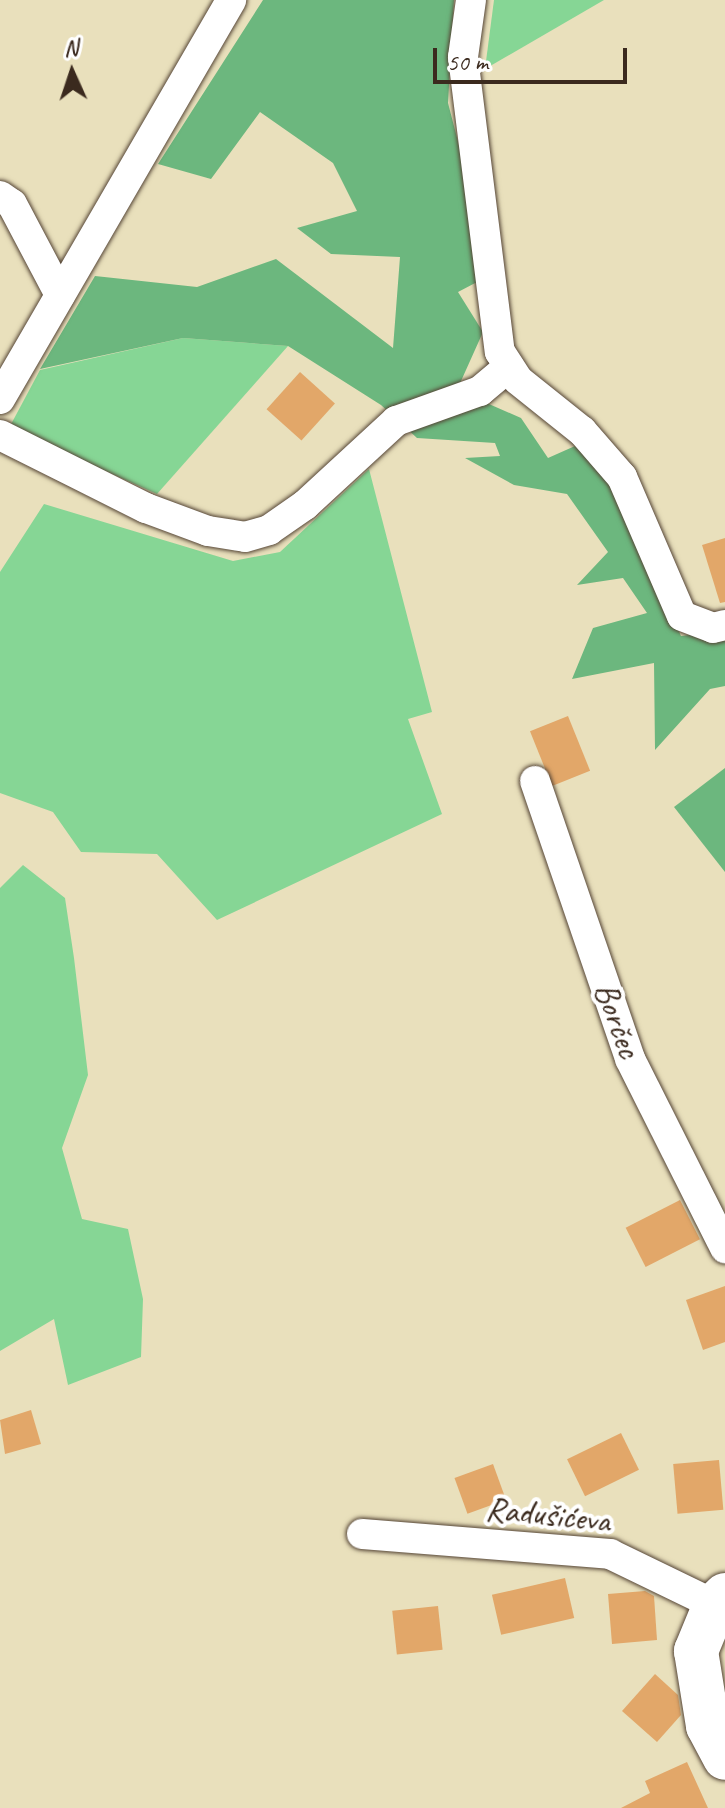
<!DOCTYPE html>
<html>
<head>
<meta charset="utf-8">
<style>
  body { margin:0 }
  #map { position:relative; width:725px; height:1808px; overflow:hidden; background:#e9e0bc; font-family:Caveat,sans-serif }
  div>[style] { position:absolute }
  [style*='--x'] { left:calc(var(--x)*1px); top:calc(var(--y)*1px); width:calc(var(--w)*1px); rotate:calc(var(--a)*1deg) }
  .green>* { inset:0; background:#86d695 }
  .forest>* { inset:0; background:#6cb77e }
  .building>* { inset:0; background:#e2a769; transform-origin:0 0 }
  .roads { filter:drop-shadow(0 0 2px #554536) drop-shadow(0 0 2px #554536) }
  .street>* { height:30px; margin:-15px; padding:0 15px; transform-origin:15px; border-radius:15px; background:#fff }
  .secondary>* { height:44px; margin:-22px; padding:0 22px; transform-origin:22px; border-radius:22px; background:#fff }
  span { translate:-50% -50%; white-space:nowrap; text-align:center; line-height:1.15; -webkit-text-stroke:8px #fff; paint-order:stroke }
  .street-label { font-size:34px; color:#3b2a1e }
  .north { position:absolute; left:32px; top:32px; width:80px; height:80px; -webkit-text-stroke:6px #fff; paint-order:stroke; rotate:357deg; font-size:22px; font-weight:700; line-height:32px; text-align:center; color:#3b2a1e }
  .north::after { content:''; display:block; margin:auto; width:28px; height:36px; background:#3b2a1e; clip-path:polygon(50% 0,100% 100%,50% 72%,0 100%) }
  .scale { position:absolute; left:433px; top:48px; width:194px; height:36px; box-sizing:border-box; border:4px solid #3b2a1e; border-top:0; padding-left:10px; font-size:24px; line-height:28px; white-space:nowrap; color:#3b2a1e; -webkit-text-stroke:6px #fff; paint-order:stroke }
</style>
</head>
<body>
<div id="map">
  <div class="green">
    <div style="clip-path:polygon(494px 0,604px 0,485px 69px)"></div>
    <div style="clip-path:polygon(183px 338px,288px 346px,157px 494px,9px 428px,40px 370px)"></div>
    <div style="clip-path:polygon(369px 469px,432px 712px,408px 719px,442px 814px,217px 920px,157px 854px,81px 852px,53px 812px,0 793px,0 572px,44px 504px,233px 561px,280px 552px)"></div>
    <div style="clip-path:polygon(23px 865px,65px 898px,74px 958px,88px 1075px,62px 1148px,82px 1219px,128px 1229px,143px 1299px,141px 1357px,68px 1385px,54px 1319px,0 1351px,0 888px)"></div>
  </div>
  <div class="forest">
    <div style="clip-path:polygon(263px 0,454px 0,448px 103px,469px 184px,479px 281px,458px 292px,483px 332px,457px 390px,521px 418px,548px 458px,575px 446px,614px 486px,681px 636px,725px 631px,725px 686px,710px 689px,655px 750px,654px 663px,572px 679px,593px 628px,647px 613px,623px 578px,577px 585px,608px 552px,567px 494px,514px 485px,465px 458px,500px 456px,495px 443px,417px 438px,381px 405px,288px 346px,183px 338px,40px 369px,95px 276px,197px 287px,276px 259px,393px 348px,400px 257px,331px 254px,297px 228px,357px 211px,333px 163px,260px 112px,211px 179px,158px 164px)"></div>
    <div style="clip-path:polygon(725px 768px,725px 872px,674px 807px)"></div>
  </div>
  <div class="building">
    <div style="left:300px;top:372px;width:47px;height:50px;rotate:42deg"></div>
    <div style="clip-path:polygon(725px 538px,725px 602px,720px 603px,702px 545px)"></div>
    <div style="left:568px;top:716px;width:59px;height:41px;rotate:68deg"></div>
    <div style="left:680px;top:1200px;width:44px;height:61px;rotate:63deg"></div>
    <div style="clip-path:polygon(725px 1286px,725px 1342px,703px 1350px,686px 1300px)"></div>
    <div style="clip-path:polygon(31px 1410px,41px 1444px,5px 1454px,0 1420px)"></div>
    <div style="left:621px;top:1433px;width:41px;height:60px;rotate:64deg"></div>
    <div style="left:719px;top:1460px;width:50px;height:46px;rotate:85deg"></div>
    <div style="left:493px;top:1464px;width:38px;height:41px;rotate:70deg"></div>
    <div style="left:565px;top:1578px;width:41px;height:75px;rotate:77deg"></div>
    <div style="clip-path:polygon(645px 1591px,654px 1596px,657px 1640px,612px 1644px,608px 1594px)"></div>
    <div style="left:438px;top:1606px;width:44px;height:46px;rotate:84deg"></div>
    <div style="clip-path:polygon(655px 1674px,678px 1695px,681px 1715px,657px 1742px,622px 1711px)"></div>
    <div style="clip-path:polygon(687px 1762px,708px 1808px,621px 1808px,650px 1793px,645px 1781px)"></div>
  </div>
  <div class="roads">
    <div class="street">
      <div style="--x:471;--y:0;--w:58;--a:98"></div>
      <div style="--x:463;--y:57;--w:297;--a:82.9"></div>
      <div style="--x:500;--y:352;--w:33;--a:57"></div>
      <div style="--x:518;--y:380;--w:82;--a:38.6"></div>
      <div style="--x:582;--y:431;--w:61;--a:49"></div>
      <div style="--x:622;--y:477;--w:151;--a:66.7"></div>
      <div style="--x:682;--y:616;--w:33;--a:21"></div>
      <div style="--x:713;--y:628;--w:12;--a:-14"></div>
      <div style="--x:0;--y:196;--w:14;--a:34"></div>
      <div style="--x:12;--y:204;--w:103;--a:62.2"></div>
      <div style="--x:0;--y:399;--w:461;--a:-59.9"></div>
      <div style="--x:0;--y:435;--w:163;--a:26.6"></div>
      <div style="--x:146;--y:508;--w:66;--a:20.4"></div>
      <div style="--x:208;--y:531;--w:37;--a:9"></div>
      <div style="--x:245;--y:537;--w:25;--a:-16"></div>
      <div style="--x:269;--y:530;--w:44;--a:-34.8"></div>
      <div style="--x:305;--y:505;--w:124;--a:-42.7"></div>
      <div style="--x:396;--y:421;--w:89;--a:-19.7"></div>
      <div style="--x:480;--y:391;--w:38;--a:-40"></div>
      <div style="--x:535;--y:781;--w:294;--a:71.1"></div>
      <div style="--x:630;--y:1059;--w:212;--a:63.3"></div>
      <div style="--x:362;--y:1534;--w:249;--a:4.6"></div>
      <div style="--x:610;--y:1554;--w:117;--a:25.9"></div>
    </div>
    <div class="secondary">
      <div style="--x:725;--y:1595;--w:14;--a:135"></div>
      <div style="--x:715;--y:1605;--w:50;--a:112.4"></div>
      <div style="--x:696;--y:1651;--w:76;--a:80.9"></div>
      <div style="--x:708;--y:1726;--w:36;--a:62"></div>
    </div>
  </div>
  <div class="street-label">
    <span style="left:618px;top:1020px;rotate:70deg">Borčec</span>
    <span style="left:548px;top:1514px;rotate:6deg">Radušićeva</span>
  </div>
  <div class="north">N</div>
  <div class="scale">50 m</div>
</div>
</body>
</html>
